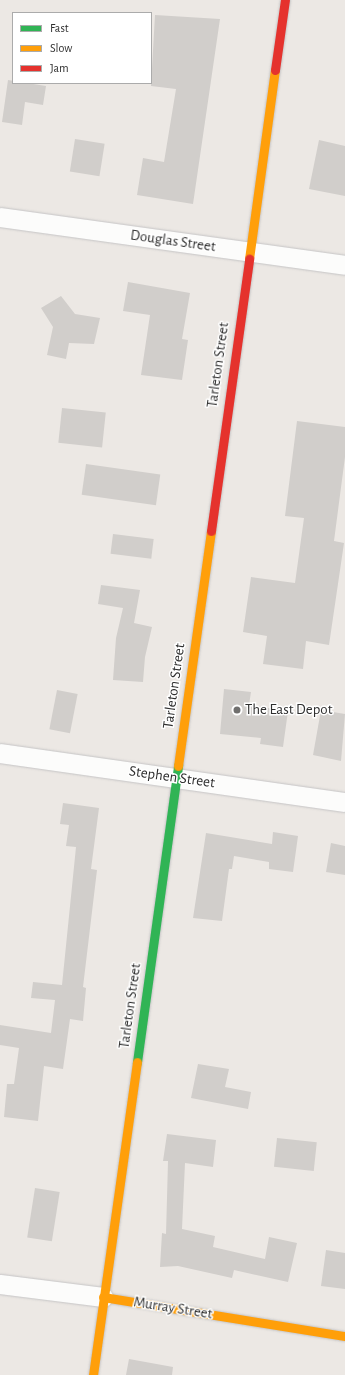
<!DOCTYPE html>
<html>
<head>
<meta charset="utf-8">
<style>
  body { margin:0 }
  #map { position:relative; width:345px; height:1375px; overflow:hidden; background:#ece8e4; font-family:"Alegreya Sans",sans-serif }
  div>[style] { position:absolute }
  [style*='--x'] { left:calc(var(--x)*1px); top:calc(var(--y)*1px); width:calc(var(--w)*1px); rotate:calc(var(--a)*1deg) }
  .building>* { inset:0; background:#d1cecb; transform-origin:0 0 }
  .roads { filter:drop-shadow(0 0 1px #c5c4c5) drop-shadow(0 0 1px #c5c4c5) }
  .street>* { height:19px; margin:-9.5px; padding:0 9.5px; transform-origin:9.5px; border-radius:9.5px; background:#fcfcfb }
  .fast>* { height:9px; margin:-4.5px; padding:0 4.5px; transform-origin:4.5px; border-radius:4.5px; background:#30b455 }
  .slow>* { height:9px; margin:-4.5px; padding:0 4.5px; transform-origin:4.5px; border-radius:4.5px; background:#ff9f0a }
  .jam>* { height:9px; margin:-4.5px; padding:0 4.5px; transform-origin:4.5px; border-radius:4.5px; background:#e5322d }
  .dots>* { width:11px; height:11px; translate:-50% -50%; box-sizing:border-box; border:2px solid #fff; border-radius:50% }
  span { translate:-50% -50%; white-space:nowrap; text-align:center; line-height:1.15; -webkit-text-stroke:3px #fff; paint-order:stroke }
  .street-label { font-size:15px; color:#2e2e2e }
  .poi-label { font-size:15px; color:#2e2e2e }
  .left { translate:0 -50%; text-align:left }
  .legend { position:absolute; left:12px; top:12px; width:140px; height:72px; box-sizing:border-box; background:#fff; border:1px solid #ababab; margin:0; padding:5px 7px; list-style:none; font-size:12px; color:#2e2e2e }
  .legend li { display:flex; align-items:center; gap:8px; height:20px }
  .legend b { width:20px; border:1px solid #ababab }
</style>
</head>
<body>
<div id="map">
  <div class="building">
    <div style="clip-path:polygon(155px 15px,220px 19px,193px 204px,137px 195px,143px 158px,164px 162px,176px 89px,151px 86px)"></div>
    <div style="clip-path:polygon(8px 80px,46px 86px,43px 105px,25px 102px,22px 125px,2px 122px)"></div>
    <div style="left:75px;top:139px;width:30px;height:33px;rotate:9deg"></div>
    <div style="clip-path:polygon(319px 140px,345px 146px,345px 196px,309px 189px)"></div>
    <div style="clip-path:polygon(128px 282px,190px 293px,182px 339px,188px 340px,182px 380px,141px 375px,150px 315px,123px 311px)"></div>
    <div style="clip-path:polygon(61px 296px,75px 314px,100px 318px,94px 344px,69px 343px,66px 359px,47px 355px,53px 327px,41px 308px)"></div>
    <div style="left:62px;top:408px;width:44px;height:35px;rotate:6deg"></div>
    <div style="clip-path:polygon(297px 421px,345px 427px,345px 457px,334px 541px,344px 543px,329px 645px,306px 641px,303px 669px,263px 664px,267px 636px,243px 632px,251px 577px,295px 583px,304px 518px,285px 516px)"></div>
    <div style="left:86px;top:464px;width:75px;height:31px;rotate:8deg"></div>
    <div style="left:113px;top:534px;width:41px;height:20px;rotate:7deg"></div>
    <div style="clip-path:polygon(101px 585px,140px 590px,134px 623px,152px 627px,145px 657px,143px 682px,113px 680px,116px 638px,123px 608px,98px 604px)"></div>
    <div style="clip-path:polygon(224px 689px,251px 692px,249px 705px,288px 711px,283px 747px,260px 744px,261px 738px,220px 734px)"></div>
    <div style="left:57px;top:690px;width:21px;height:40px;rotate:11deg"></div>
    <div style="clip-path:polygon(321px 710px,345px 714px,341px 761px,313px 755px)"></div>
    <div style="clip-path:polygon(63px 803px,99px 808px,91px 869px,97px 870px,83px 987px,86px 988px,83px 1021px,70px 1019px,63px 1069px,44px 1066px,38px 1121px,4px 1117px,7px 1084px,14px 1084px,19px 1048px,0 1045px,0 1025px,51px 1033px,55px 1000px,31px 998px,33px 982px,62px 985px,76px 847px,66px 846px,69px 825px,60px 824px)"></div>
    <div style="clip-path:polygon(273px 832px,298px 836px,293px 872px,269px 869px,269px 862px,234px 856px,232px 869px,229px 869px,222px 921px,193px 918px,206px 833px,272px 844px)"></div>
    <div style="clip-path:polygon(331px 843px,345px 846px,345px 875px,326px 872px)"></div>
    <div style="clip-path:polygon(198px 1064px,229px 1069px,225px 1087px,251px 1092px,248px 1109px,191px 1098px)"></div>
    <div style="clip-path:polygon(167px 1134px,216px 1140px,213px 1167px,185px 1163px,182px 1229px,215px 1236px,213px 1247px,265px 1259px,269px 1237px,297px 1243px,288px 1282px,234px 1270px,232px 1278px,178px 1266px,160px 1267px,162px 1233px,166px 1234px,168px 1161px,163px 1161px)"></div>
    <div style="left:277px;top:1138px;width:40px;height:29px;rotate:6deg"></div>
    <div style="left:35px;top:1188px;width:25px;height:50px;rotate:9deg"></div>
    <div style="clip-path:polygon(326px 1250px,345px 1253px,345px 1289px,321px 1286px)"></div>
    <div style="clip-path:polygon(129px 1359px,173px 1367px,172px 1375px,126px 1375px)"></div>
  </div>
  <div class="roads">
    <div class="street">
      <div style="--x:0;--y:217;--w:348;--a:7.9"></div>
      <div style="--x:0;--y:753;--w:348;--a:8.1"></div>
      <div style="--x:0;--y:1284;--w:104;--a:7.2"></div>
    </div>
    <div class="fast">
      <div style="--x:137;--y:1062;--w:299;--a:-82.1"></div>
    </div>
    <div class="slow">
      <div style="--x:249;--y:259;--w:191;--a:-82.2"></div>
      <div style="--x:178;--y:766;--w:237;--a:-82"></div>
      <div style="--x:103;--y:1297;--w:245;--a:9.2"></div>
      <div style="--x:93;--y:1375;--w:316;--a:-82"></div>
    </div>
    <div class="jam">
      <div style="--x:275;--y:70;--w:71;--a:-81.9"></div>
      <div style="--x:211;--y:531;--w:275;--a:-82"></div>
    </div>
  </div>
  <div class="dots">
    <div style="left:237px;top:710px;background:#706f6e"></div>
  </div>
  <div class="street-label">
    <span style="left:173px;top:241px;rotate:8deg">Douglas Street</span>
    <span style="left:218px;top:365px;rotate:-82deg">Tarleton Street</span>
    <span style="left:174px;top:686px;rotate:-82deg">Tarleton Street</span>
    <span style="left:172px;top:777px;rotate:8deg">Stephen Street</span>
    <span style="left:130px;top:1006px;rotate:-82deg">Tarleton Street</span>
    <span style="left:173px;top:1308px;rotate:9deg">Murray Street</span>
  </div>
  <div class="poi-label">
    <span class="left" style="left:245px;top:710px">The East Depot</span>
  </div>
  <ul class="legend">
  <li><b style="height:5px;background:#30b455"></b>Fast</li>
  <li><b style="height:5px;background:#ff9f0a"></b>Slow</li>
  <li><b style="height:5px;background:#e5322d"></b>Jam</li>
  </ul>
</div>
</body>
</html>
